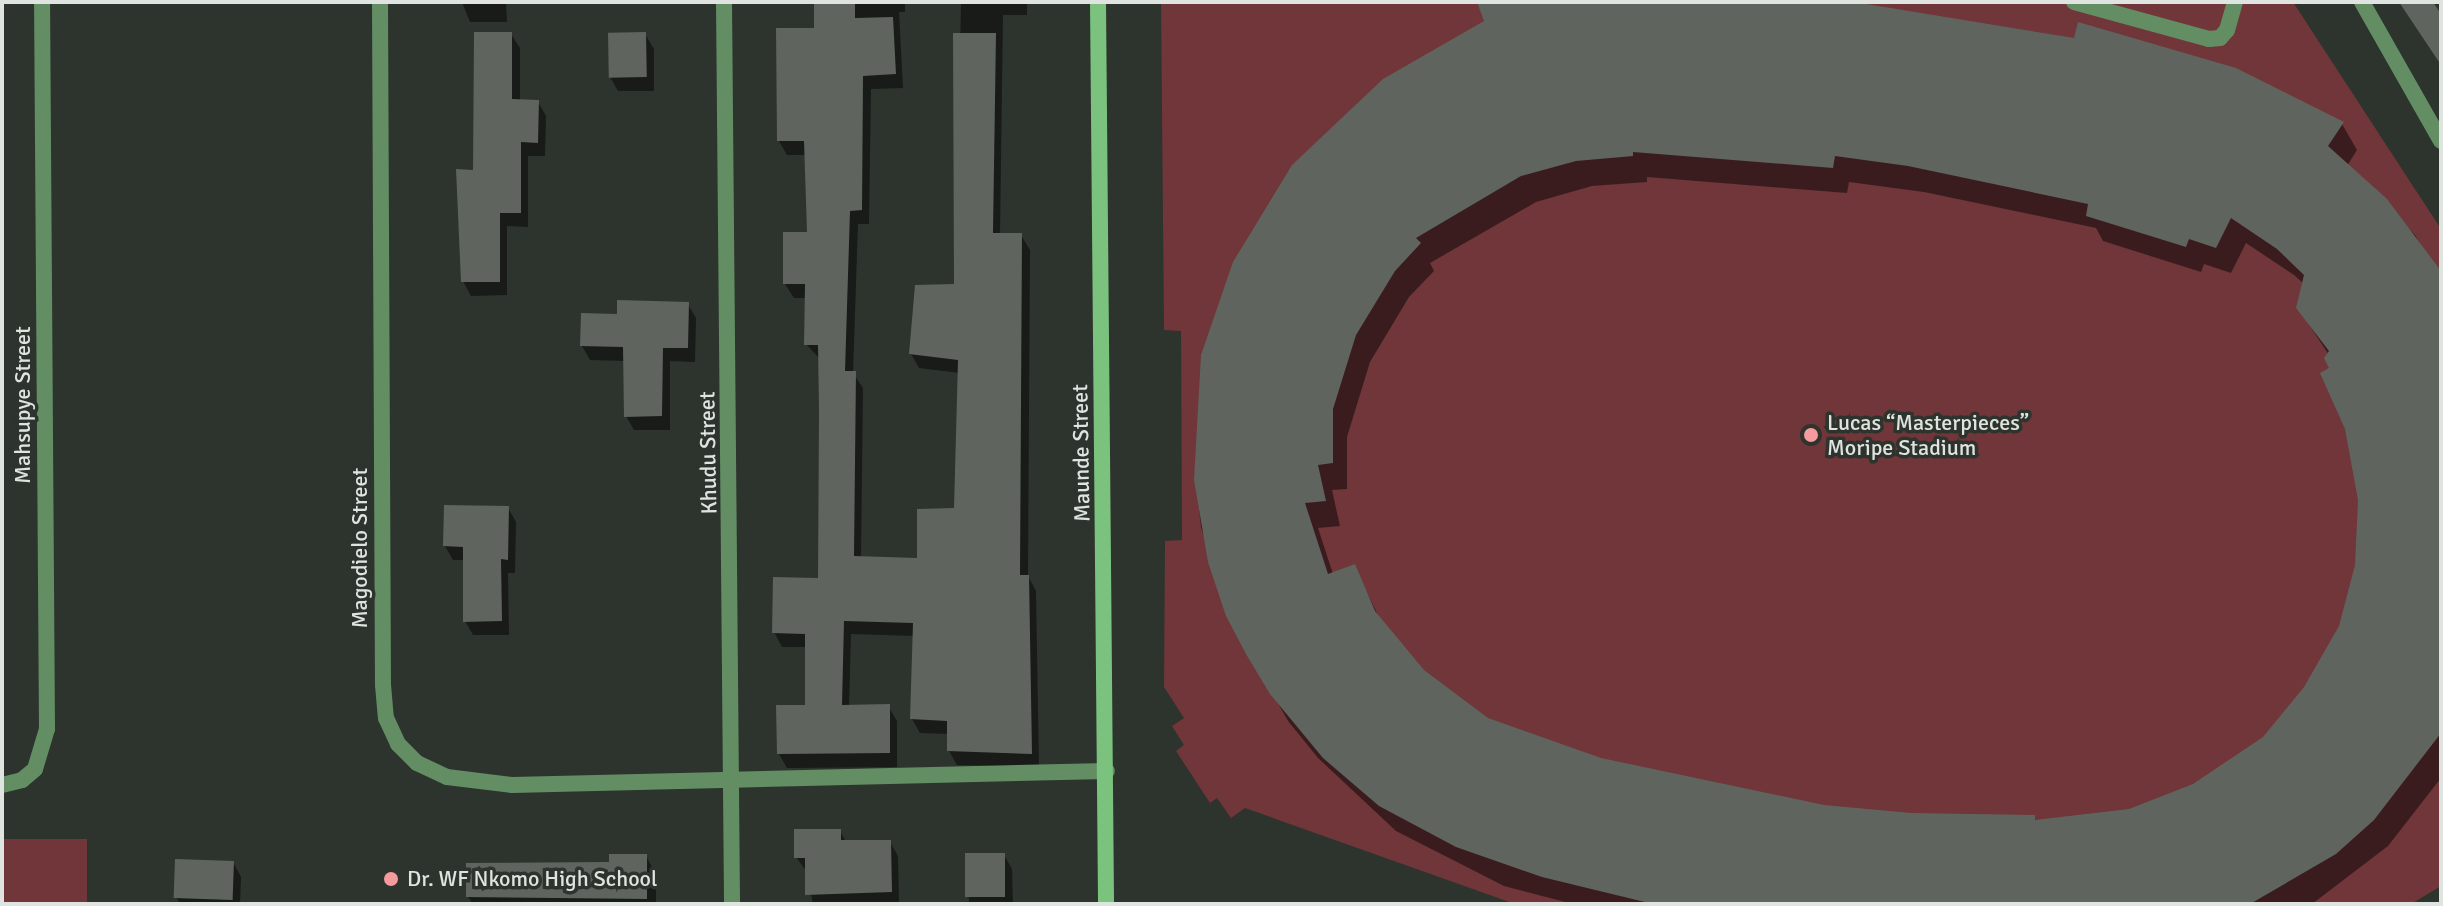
<!DOCTYPE html>
<html>
<head>
<meta charset="utf-8">
<style>
  body { margin:0 }
  #map { position:relative; width:2443px; height:906px; overflow:hidden; background:#2d332d; font-family:Signika,sans-serif }
  div>[style] { position:absolute }
  [style*='--x'] { left:calc(var(--x)*1px); top:calc(var(--y)*1px); width:calc(var(--w)*1px); rotate:calc(var(--a)*1deg) }
  .green>* { inset:0; background:#703639; transform-origin:0 0 }
  .shadow>* { inset:0; background:#0007 }
  .building>* { inset:0; background:#5f655e; transform-origin:0 0 }
  .lane>* { height:16px; margin:-8px; padding:0 8px; transform-origin:8px; border-radius:8px; background:#638e64 }
  .street>* { height:16px; margin:-8px; padding:0 8px; transform-origin:8px; border-radius:8px; background:#638e64 }
  .secondary>* { height:16px; margin:-8px; padding:0 8px; transform-origin:8px; border-radius:8px; background:#7cc27f }
  .dots>* { width:22px; height:22px; translate:-50% -50%; box-sizing:border-box; border:4px solid #2d332d; border-radius:50% }
  span { translate:-50% -50%; white-space:nowrap; text-align:center; line-height:1.15; -webkit-text-stroke:7px #2d332d; paint-order:stroke }
  .street-label { font-size:22px; color:#e0e4e0 }
  .poi-label { font-size:22px; color:#e0e4e0 }
  .left { translate:0 -50%; text-align:left }
  .frame { position:absolute; inset:0; border:4px solid #e0e4e0; pointer-events:none }
</style>
</head>
<body>
<div id="map">
  <div class="green">
    <div style="clip-path:polygon(1161px 2px,2293px 2px,2441px 229px,2441px 886px,2411px 904px,1515px 904px,1245px 808px,1231px 818px,1217px 798px,1210px 803px,1176px 751px,1184px 745px,1172px 726px,1184px 718px,1164px 687px,1165px 541px,1182px 540px,1181px 331px,1164px 330px)"></div>
    <div style="left:87px;top:839px;width:65px;height:85px;rotate:90deg"></div>
  </div>
  <div class="shadow">
    <div style="clip-path:polygon(462px 2px,506px 2px,507px 22px,470px 22px)"></div>
    <div style="clip-path:polygon(816px 2px,905px 2px,905px 12px,899px 12px,903px 88px,871px 89px,869px 224px,858px 224px,853px 373px,863px 388px,861px 558px,919px 560px,956px 510px,960px 373px,919px 368px,911px 354px,956px 286px,961px 2px,1027px 2px,1027px 15px,1003px 15px,1000px 235px,1021px 235px,1030px 250px,1028px 576px,1036px 591px,1039px 767px,957px 765px,949px 751px,949px 734px,920px 733px,912px 719px,915px 636px,851px 634px,849px 707px,888px 706px,897px 721px,897px 767px,787px 768px,779px 754px,807px 707px,807px 647px,782px 647px,774px 632px,820px 580px,820px 359px,806px 344px,807px 298px,794px 298px,785px 284px,809px 234px,807px 155px,787px 155px,779px 141px,816px 30px)"></div>
    <div style="clip-path:polygon(evenodd,1479px 2px,1836px 2px,2342px 124px,2357px 150px,2347px 166px,2415px 235px,2441px 280px,2441px 778px,2388px 846px,2312px 904px,1573px 904px,1504px 886px,1396px 831px,1318px 758px,1288px 721px,1228px 615px,1201px 527px,1196px 480px,1487px 22px,1479px 2px,1647px 177px,1847px 193px,1849px 182px,1924px 192px,2096px 228px,2103px 241px,2201px 272px,2204px 264px,2231px 273px,2246px 243px,2294px 275px,2304px 284px,2298px 308px,2329px 355px,2347px 428px,2360px 500px,2357px 565px,2341px 627px,2306px 688px,2264px 738px,2194px 786px,2130px 811px,2037px 822px,2034px 817px,1911px 815px,1824px 807px,1601px 760px,1487px 720px,1422px 672px,1382px 623px,1354px 567px,1333px 574px,1318px 528px,1340px 526px,1332px 490px,1347px 489px,1347px 437px,1370px 362px,1409px 297px,1434px 271px,1430px 263px,1536px 202px,1592px 186px,1647px 182px,1647px 177px)"></div>
    <div style="clip-path:polygon(511px 34px,520px 48px,520px 102px,538px 102px,546px 116px,545px 156px,528px 156px,528px 227px,507px 226px,507px 295px,471px 296px,463px 281px,474px 172px)"></div>
    <div style="clip-path:polygon(645px 34px,654px 49px,654px 91px,618px 91px,610px 77px)"></div>
    <div style="clip-path:polygon(687px 303px,696px 318px,695px 362px,670px 361px,670px 430px,634px 430px,626px 416px,625px 361px,590px 360px,582px 346px,619px 316px)"></div>
    <div style="clip-path:polygon(508px 508px,516px 522px,515px 573px,508px 573px,509px 635px,473px 635px,465px 621px,465px 560px,453px 560px,445px 546px)"></div>
    <div style="clip-path:polygon(840px 831px,846px 842px,890px 842px,898px 856px,899px 904px,813px 904px,807px 872px,796px 857px)"></div>
    <div style="clip-path:polygon(967px 855px,1004px 855px,1012px 869px,1013px 904px,969px 904px)"></div>
    <div style="clip-path:polygon(646px 856px,656px 874px,656px 904px,473px 904px,468px 897px)"></div>
    <div style="clip-path:polygon(233px 862px,241px 877px,240px 904px,180px 904px,176px 897px)"></div>
  </div>
  <div class="building">
    <div style="clip-path:polygon(814px 2px,855px 2px,855px 18px,893px 17px,896px 74px,863px 76px,862px 210px,850px 211px,845px 371px,856px 371px,854px 556px,917px 558px,917px 509px,954px 508px,958px 360px,909px 354px,915px 285px,954px 284px,953px 33px,996px 33px,993px 233px,1022px 233px,1020px 575px,1029px 575px,1032px 754px,947px 751px,947px 721px,910px 719px,913px 623px,844px 621px,842px 705px,890px 704px,890px 753px,777px 754px,776px 705px,805px 705px,805px 634px,772px 633px,773px 577px,818px 578px,819px 412px,818px 345px,804px 345px,805px 284px,783px 284px,783px 232px,807px 232px,804px 141px,777px 141px,776px 28px,814px 28px)"></div>
    <div style="clip-path:polygon(evenodd,1477px 2px,1854px 2px,2074px 38px,2078px 22px,2236px 68px,2344px 122px,2328px 146px,2387px 199px,2441px 271px,2441px 733px,2374px 820px,2336px 854px,2250px 904px,1653px 904px,1542px 877px,1456px 847px,1379px 806px,1323px 758px,1270px 694px,1246px 654px,1226px 616px,1208px 562px,1194px 480px,1201px 355px,1233px 262px,1292px 165px,1383px 79px,1484px 21px,1477px 2px,1633px 152px,1833px 168px,1835px 156px,1908px 166px,2088px 204px,2086px 216px,2186px 247px,2189px 239px,2216px 248px,2231px 218px,2277px 249px,2304px 275px,2296px 308px,2329px 351px,2324px 358px,2329px 368px,2320px 373px,2345px 429px,2358px 500px,2355px 565px,2339px 626px,2304px 687px,2263px 737px,2193px 784px,2129px 809px,2035px 820px,2035px 815px,1911px 813px,1824px 805px,1601px 758px,1488px 718px,1424px 670px,1375px 611px,1355px 564px,1328px 574px,1305px 503px,1326px 501px,1318px 465px,1333px 463px,1333px 409px,1356px 335px,1395px 271px,1421px 243px,1416px 238px,1521px 176px,1576px 161px,1633px 156px,1633px 152px)"></div>
    <div style="clip-path:polygon(2399px 2px,2433px 2px,2441px 14px,2441px 65px)"></div>
    <div style="clip-path:polygon(474px 32px,512px 32px,512px 99px,539px 100px,538px 143px,521px 142px,521px 213px,500px 213px,500px 282px,461px 282px,456px 169px,473px 170px)"></div>
    <div style="left:646px;top:32px;width:45px;height:38px;rotate:89deg"></div>
    <div style="clip-path:polygon(617px 300px,689px 302px,688px 348px,663px 348px,662px 416px,624px 417px,623px 347px,580px 346px,581px 313px,617px 314px)"></div>
    <div style="clip-path:polygon(444px 505px,509px 506px,508px 560px,501px 559px,502px 621px,463px 622px,463px 547px,443px 546px)"></div>
    <div style="clip-path:polygon(794px 829px,841px 829px,841px 840px,891px 840px,892px 892px,805px 895px,805px 858px,794px 858px)"></div>
    <div style="left:965px;top:853px;width:40px;height:44px"></div>
    <div style="clip-path:polygon(609px 854px,647px 854px,647px 899px,466px 897px,466px 863px,609px 862px)"></div>
    <div style="left:175px;top:859px;width:59px;height:39px;rotate:2deg"></div>
  </div>
  <div class="lane">
    <div style="--x:2074;--y:2;--w:140;--a:15.3"></div>
    <div style="--x:2209;--y:39;--w:11;--a:-5"></div>
    <div style="--x:2220;--y:38;--w:11;--a:-49"></div>
    <div style="--x:2227;--y:30;--w:29;--a:-74"></div>
    <div style="--x:2362;--y:2;--w:160;--a:60.4"></div>
  </div>
  <div class="street">
    <div style="--x:380;--y:2;--w:683;--a:89.75"></div>
    <div style="--x:383;--y:685;--w:33;--a:85"></div>
    <div style="--x:386;--y:718;--w:29;--a:65"></div>
    <div style="--x:398;--y:744;--w:27;--a:45"></div>
    <div style="--x:417;--y:763;--w:33;--a:25"></div>
    <div style="--x:447;--y:777;--w:65;--a:7"></div>
    <div style="--x:512;--y:785;--w:595;--a:-1.35"></div>
    <div style="--x:724;--y:2;--w:902;--a:89.49"></div>
    <div style="--x:2;--y:785;--w:21;--a:-14"></div>
    <div style="--x:22;--y:780;--w:17;--a:-40"></div>
    <div style="--x:35;--y:769;--w:42;--a:-73.3"></div>
    <div style="--x:47;--y:729;--w:727;--a:-90.39"></div>
  </div>
  <div class="secondary">
    <div style="--x:1098;--y:2;--w:902;--a:89.49"></div>
  </div>
  <div class="dots">
    <div style="left:1811px;top:435px;background:#f59b9d"></div>
    <div style="left:391px;top:879px;background:#f59b9d"></div>
  </div>
  <div class="street-label">
    <span style="left:23px;top:405px;rotate:-90deg">Mahsupye Street</span>
    <span style="left:708px;top:453px;rotate:-91deg">Khudu Street</span>
    <span style="left:1081px;top:453px;rotate:-91deg">Maunde Street</span>
    <span style="left:360px;top:548px;rotate:-90deg">Magodielo Street</span>
  </div>
  <div class="poi-label">
    <span class="left" style="left:1827px;top:435px">Lucas “Masterpieces”<br>Moripe Stadium</span>
    <span class="left" style="left:407px;top:879px">Dr. WF Nkomo High School</span>
  </div>
  <div class="frame"></div>
</div>
</body>
</html>
